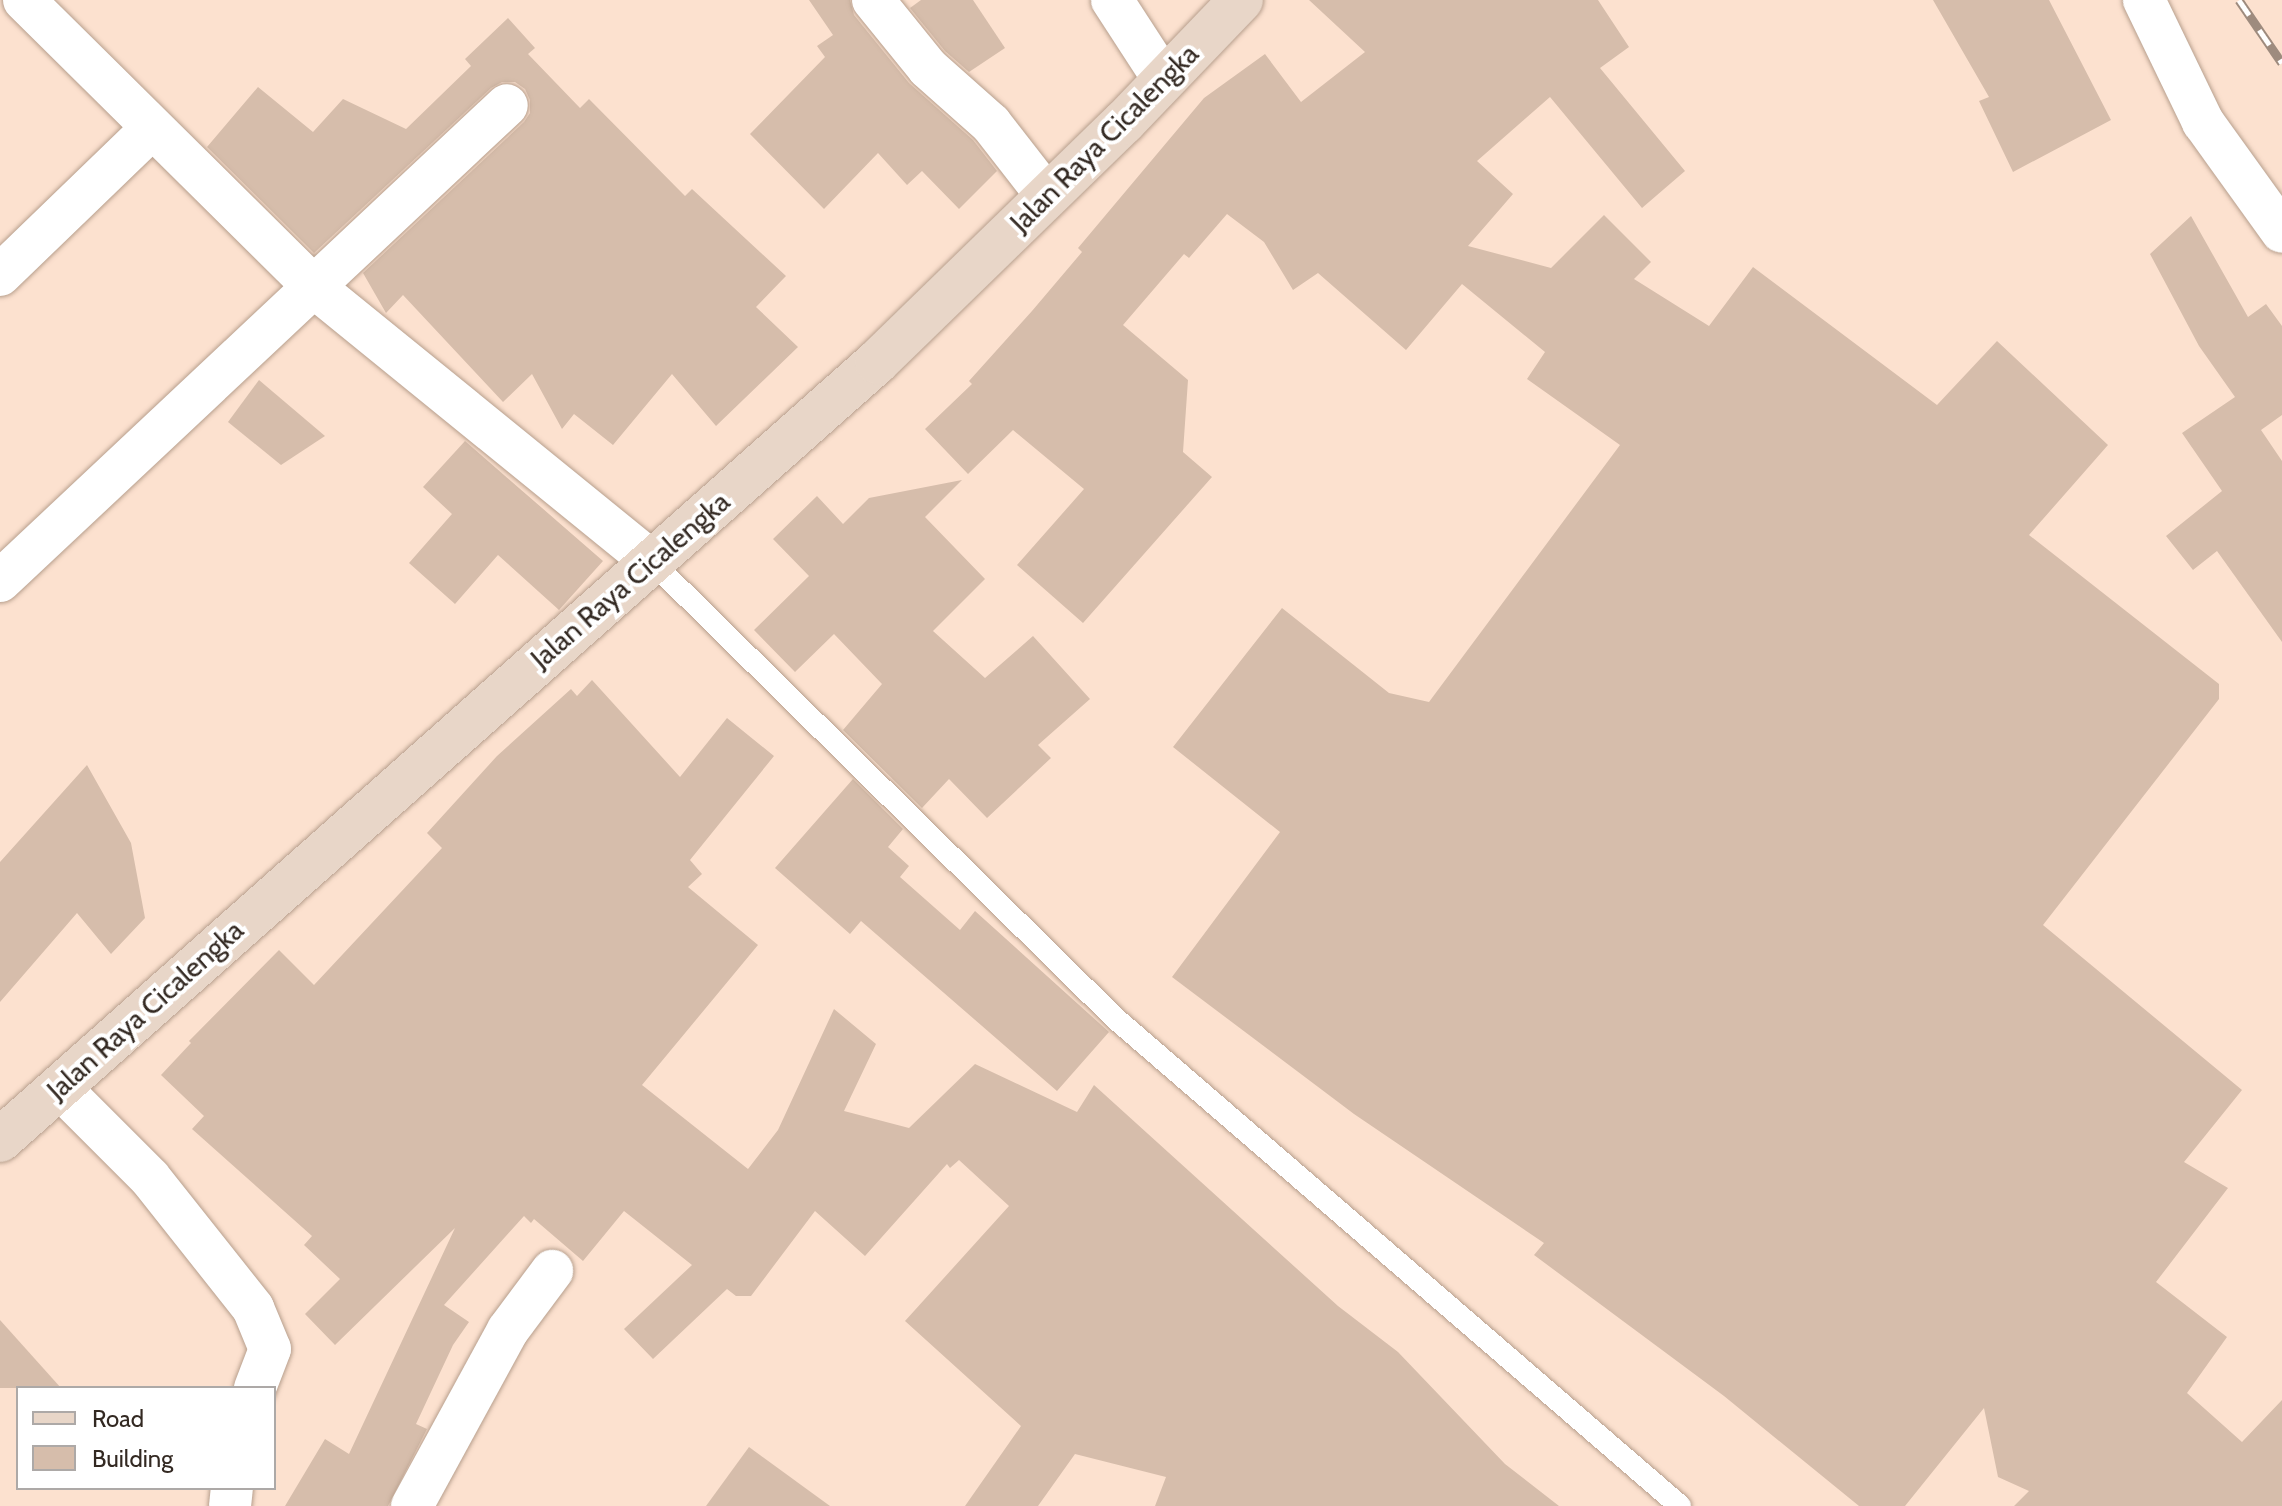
<!DOCTYPE html>
<html>
<head>
<meta charset="utf-8">
<style>
  body { margin:0 }
  #map { position:relative; width:2282px; height:1506px; overflow:hidden; background:#fce1cf; font-family:Cabin,sans-serif }
  div>[style] { position:absolute }
  [style*='--x'] { left:calc(var(--x)*1px); top:calc(var(--y)*1px); width:calc(var(--w)*1px); rotate:calc(var(--a)*1deg) }
  .building>* { inset:0; background:#d6bdab }
  .roads { filter:drop-shadow(0 0 2px #b79f8d) drop-shadow(0 0 2px #b79f8d) }
  .lane>* { height:22px; margin:-11px; padding:0 11px; transform-origin:11px; border-radius:11px; background:#fff }
  .street>* { height:42px; margin:-21px; padding:0 21px; transform-origin:21px; border-radius:21px; background:#fff }
  .secondary>* { height:44px; margin:-22px; padding:0 22px; transform-origin:22px; border-radius:22px; background:#e8d6c8 }
  .rail>* { height:9px; margin-top:-4.5px; transform-origin:0; background:repeating-linear-gradient(90deg,#fff 0 18px,#9e8b7e 0 36px); box-sizing:border-box; border-block:2px solid #9e8b7e }
  span { translate:-50% -50%; white-space:nowrap; text-align:center; line-height:1.15; -webkit-text-stroke:8px #fff; paint-order:stroke }
  .street-label { font-size:28px; color:#332922 }
  .legend { position:absolute; left:16px; top:1386px; width:260px; height:104px; box-sizing:border-box; background:#fff; border:2px solid #ada9a7; margin:0; padding:10px 14px; list-style:none; font-size:24px; color:#332922 }
  .legend li { display:flex; align-items:center; gap:16px; height:40px }
  .legend b { width:40px; border:2px solid #ada9a7 }
</style>
</head>
<body>
<div id="map">
  <div class="building">
    <div style="clip-path:polygon(809px 0,850px 0,854px 15px,909px 83px,973px 140px,997px 171px,959px 209px,922px 171px,907px 185px,878px 153px,824px 209px,750px 134px,825px 57px,817px 46px,833px 35px)"></div>
    <div style="clip-path:polygon(921px 0,973px 0,1005px 48px,969px 72px,945px 51px,910px 8px)"></div>
    <div style="clip-path:polygon(1309px 0,1598px 0,1629px 47px,1600px 68px,1685px 171px,1642px 208px,1550px 97px,1477px 161px,1513px 194px,1468px 246px,1551px 268px,1604px 215px,1651px 262px,1634px 279px,1709px 326px,1753px 267px,1937px 405px,1997px 341px,2108px 445px,2029px 535px,2219px 684px,2219px 699px,2043px 925px,2242px 1090px,2184px 1162px,2228px 1188px,2156px 1282px,2227px 1337px,2187px 1393px,2242px 1442px,2282px 1400px,2282px 1506px,2014px 1506px,2029px 1491px,1998px 1477px,1984px 1408px,1905px 1506px,1859px 1506px,1724px 1396px,1534px 1255px,1544px 1243px,1354px 1114px,1172px 977px,1280px 832px,1173px 747px,1282px 608px,1389px 693px,1429px 702px,1620px 445px,1527px 379px,1545px 352px,1462px 284px,1406px 350px,1318px 273px,1293px 290px,1264px 242px,1227px 214px,1189px 258px,1184px 254px,1123px 325px,1188px 380px,1183px 452px,1212px 477px,1083px 623px,1017px 565px,1084px 489px,1013px 430px,968px 474px,925px 429px,972px 384px,969px 381px,1032px 311px,1082px 252px,1078px 248px,1204px 98px,1265px 54px,1301px 102px,1365px 52px)"></div>
    <div style="clip-path:polygon(1933px 0,2049px 0,2111px 120px,2013px 172px,1979px 101px,1989px 97px)"></div>
    <div style="clip-path:polygon(508px 18px,535px 48px,528px 54px,580px 108px,589px 99px,685px 196px,692px 189px,786px 276px,756px 307px,798px 347px,716px 426px,672px 374px,613px 445px,574px 414px,562px 429px,532px 374px,503px 402px,403px 295px,386px 313px,363px 273px,524px 122px,530px 113px,530px 100px,525px 89px,515px 82px,502px 82px,491px 88px,314px 253px,207px 147px,258px 87px,313px 132px,343px 99px,406px 129px,471px 66px,465px 59px)"></div>
    <div style="clip-path:polygon(2191px 216px,2248px 317px,2266px 304px,2282px 326px,2282px 415px,2261px 430px,2282px 461px,2282px 642px,2217px 551px,2193px 570px,2166px 536px,2222px 491px,2182px 433px,2235px 397px,2199px 346px,2150px 254px)"></div>
    <div style="clip-path:polygon(259px 380px,325px 436px,281px 465px,228px 422px)"></div>
    <div style="clip-path:polygon(465px 441px,603px 561px,559px 610px,498px 555px,455px 604px,409px 563px,452px 514px,423px 487px)"></div>
    <div style="clip-path:polygon(962px 480px,925px 517px,985px 579px,933px 631px,985px 678px,1033px 636px,1090px 699px,1038px 745px,1051px 758px,987px 818px,949px 779px,922px 808px,843px 730px,882px 684px,834px 634px,795px 672px,754px 630px,809px 576px,773px 539px,817px 496px,843px 524px,869px 498px)"></div>
    <div style="clip-path:polygon(592px 680px,680px 777px,727px 718px,774px 756px,690px 860px,702px 874px,688px 887px,758px 945px,642px 1085px,748px 1169px,778px 1130px,834px 1009px,876px 1044px,844px 1111px,909px 1128px,975px 1064px,1077px 1112px,1094px 1085px,1338px 1306px,1398px 1352px,1505px 1464px,1559px 1506px,1155px 1506px,1166px 1477px,1075px 1454px,1038px 1506px,965px 1506px,1021px 1426px,905px 1321px,1009px 1206px,959px 1160px,950px 1168px,947px 1164px,865px 1256px,815px 1211px,751px 1296px,736px 1296px,727px 1289px,653px 1359px,624px 1329px,692px 1265px,624px 1211px,583px 1261px,534px 1219px,531px 1223px,524px 1216px,444px 1305px,469px 1322px,453px 1345px,416px 1424px,427px 1429px,388px 1506px,285px 1506px,325px 1439px,349px 1454px,455px 1228px,335px 1345px,305px 1314px,340px 1279px,304px 1245px,312px 1236px,192px 1129px,204px 1116px,161px 1075px,191px 1043px,189px 1041px,279px 950px,314px 985px,442px 848px,427px 833px,497px 756px,571px 689px,577px 696px)"></div>
    <div style="clip-path:polygon(87px 765px,131px 843px,145px 918px,111px 954px,77px 913px,0 1002px,0 862px)"></div>
    <div style="clip-path:polygon(853px 779px,903px 829px,888px 847px,909px 866px,900px 877px,960px 930px,975px 911px,1109px 1032px,1057px 1091px,861px 921px,850px 934px,775px 868px)"></div>
    <div style="clip-path:polygon(0 1320px,61px 1388px,0 1388px)"></div>
    <div style="clip-path:polygon(749px 1447px,830px 1506px,706px 1506px)"></div>
  </div>
  <div class="roads">
    <div class="lane">
      <div style="--x:651;--y:561;--w:653;--a:44.57"></div>
      <div style="--x:1116;--y:1019;--w:745;--a:40.81"></div>
    </div>
    <div class="street">
      <div style="--x:24;--y:0;--w:408;--a:44.7"></div>
      <div style="--x:314;--y:287;--w:434;--a:39.1"></div>
      <div style="--x:873;--y:0;--w:87;--a:51"></div>
      <div style="--x:928;--y:68;--w:84;--a:41.6"></div>
      <div style="--x:991;--y:124;--w:91;--a:52.1"></div>
      <div style="--x:1112;--y:0;--w:95;--a:57"></div>
      <div style="--x:2144;--y:0;--w:136;--a:64.2"></div>
      <div style="--x:2203;--y:122;--w:135;--a:54.3"></div>
      <div style="--x:0;--y:275;--w:211;--a:-44"></div>
      <div style="--x:0;--y:581;--w:695;--a:-43.19"></div>
      <div style="--x:60;--y:1088;--w:127;--a:45"></div>
      <div style="--x:150;--y:1178;--w:166;--a:51.6"></div>
      <div style="--x:253;--y:1308;--w:44;--a:67.5"></div>
      <div style="--x:270;--y:1349;--w:42;--a:111"></div>
      <div style="--x:230;--y:1506;--w:18;--a:-84"></div>
      <div style="--x:412;--y:1506;--w:200;--a:-61.4"></div>
      <div style="--x:508;--y:1330;--w:74;--a:-53.3"></div>
    </div>
    <div class="secondary">
      <div style="--x:0;--y:1140;--w:1172;--a:-41.58"></div>
      <div style="--x:877;--y:362;--w:344;--a:-44.2"></div>
      <div style="--x:1124;--y:122;--w:169;--a:-46.2"></div>
    </div>
  </div>
  <div class="rail">
    <div style="--x:2239;--y:0;--w:76;--a:55.7"></div>
  </div>
  <div class="street-label">
    <span style="left:1104px;top:138px;rotate:-45deg">Jalan Raya Cicalengka</span>
    <span style="left:630px;top:580px;rotate:-41deg">Jalan Raya Cicalengka</span>
    <span style="left:145px;top:1010px;rotate:-42deg">Jalan Raya Cicalengka</span>
  </div>
  <ul class="legend">
  <li><b style="height:10px;background:#e8d6c8"></b>Road</li>
  <li><b style="height:22px;background:#d6bdab"></b>Building</li>
  </ul>
</div>
</body>
</html>
